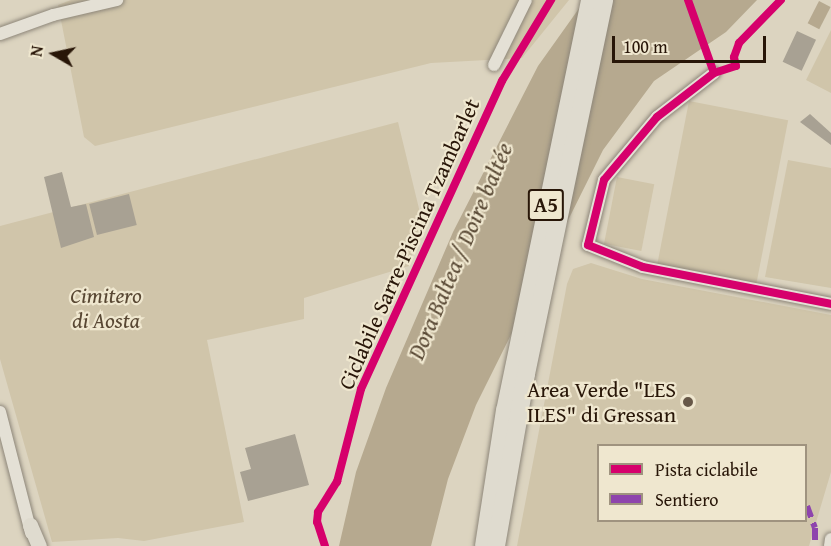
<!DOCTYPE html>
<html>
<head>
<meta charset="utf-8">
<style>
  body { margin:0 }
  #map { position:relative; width:831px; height:546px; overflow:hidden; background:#dcd4c0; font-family:"Gentium Book Plus",serif }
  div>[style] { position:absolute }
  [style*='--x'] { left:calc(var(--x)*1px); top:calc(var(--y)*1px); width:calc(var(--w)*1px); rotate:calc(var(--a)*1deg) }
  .green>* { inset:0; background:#d0c5aa; transform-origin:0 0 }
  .water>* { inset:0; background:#b6a98f; transform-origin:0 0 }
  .building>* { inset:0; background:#a8a193; transform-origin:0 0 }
  .roads { filter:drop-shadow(0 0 2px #8d8679) drop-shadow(0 0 2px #8d8679) }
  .minor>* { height:12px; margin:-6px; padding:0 6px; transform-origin:6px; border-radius:6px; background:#e4e0d5 }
  .major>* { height:15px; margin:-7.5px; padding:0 7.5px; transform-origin:7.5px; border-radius:7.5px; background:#dfdbcf }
  .highway>* { height:18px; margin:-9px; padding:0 9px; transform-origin:9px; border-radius:9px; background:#dfdbcf }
  .quiet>* { height:6px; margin-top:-3px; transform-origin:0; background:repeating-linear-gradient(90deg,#8e44ad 0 12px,transparent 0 18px) }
  .cycleway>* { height:8px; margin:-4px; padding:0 4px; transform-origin:4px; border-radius:4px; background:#d6006c }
  .dots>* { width:16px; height:16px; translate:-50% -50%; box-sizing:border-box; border:3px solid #efe7cf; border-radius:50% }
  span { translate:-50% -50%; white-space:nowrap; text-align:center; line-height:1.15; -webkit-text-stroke:4.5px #efe7cf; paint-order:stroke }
  .shield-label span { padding:2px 4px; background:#efe7cf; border:2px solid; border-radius:4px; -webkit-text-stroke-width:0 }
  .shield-label { font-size:21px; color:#281608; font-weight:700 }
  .street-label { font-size:22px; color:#281608 }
  .park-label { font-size:22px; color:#584733; font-style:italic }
  .poi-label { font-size:22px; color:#281608 }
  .right { translate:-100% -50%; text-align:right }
  .water-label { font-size:24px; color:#5a4a36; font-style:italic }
  .legend { position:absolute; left:597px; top:444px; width:210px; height:78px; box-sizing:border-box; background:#efe7cf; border:2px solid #9f937f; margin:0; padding:8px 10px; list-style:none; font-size:18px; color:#281608 }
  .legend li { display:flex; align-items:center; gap:12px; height:30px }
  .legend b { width:30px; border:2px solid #9f937f }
  .north { position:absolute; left:24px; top:24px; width:60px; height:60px; -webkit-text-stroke:4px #efe7cf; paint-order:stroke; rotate:279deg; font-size:16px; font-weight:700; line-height:24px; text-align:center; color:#281608 }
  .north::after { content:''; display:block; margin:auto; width:21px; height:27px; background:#281608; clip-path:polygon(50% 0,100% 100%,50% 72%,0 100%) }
  .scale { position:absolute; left:612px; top:36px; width:154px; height:27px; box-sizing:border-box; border:3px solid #281608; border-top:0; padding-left:8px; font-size:18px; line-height:21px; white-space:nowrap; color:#281608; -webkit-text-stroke:4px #efe7cf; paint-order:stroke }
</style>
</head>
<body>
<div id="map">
  <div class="green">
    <div style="clip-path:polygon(71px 0,569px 0,522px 58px,431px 63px,95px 146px,84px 137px,58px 5px)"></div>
    <div style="clip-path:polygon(831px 30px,831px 93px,806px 80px)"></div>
    <div style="left:689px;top:101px;width:101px;height:167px;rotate:11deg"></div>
    <div style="clip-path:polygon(398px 122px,422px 221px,409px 266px,304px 298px,304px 319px,207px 340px,244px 522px,144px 541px,118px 538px,52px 542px,0 359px,0 226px)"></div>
    <div style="clip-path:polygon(788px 160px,831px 168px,831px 288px,765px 277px)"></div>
    <div style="left:617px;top:177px;width:38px;height:68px;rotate:11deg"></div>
    <div style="clip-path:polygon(evenodd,591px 263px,642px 279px,831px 315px,831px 472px,809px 546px,517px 546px,567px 284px,573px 269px,591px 263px,598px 446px,806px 446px,806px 520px,598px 520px,598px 446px)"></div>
  </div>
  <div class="water">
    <div style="clip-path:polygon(585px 0,757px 0,726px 32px,654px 81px,603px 150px,476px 405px,448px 479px,431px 546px,339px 546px,356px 472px,386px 388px,453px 232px,538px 66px)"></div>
    <div style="left:819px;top:1px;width:13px;height:25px;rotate:27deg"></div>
  </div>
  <div class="building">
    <div style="left:797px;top:31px;width:21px;height:34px;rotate:25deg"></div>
    <div style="clip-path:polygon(810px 114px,831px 133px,831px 145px,800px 122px)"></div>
    <div style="clip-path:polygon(62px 172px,71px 207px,86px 204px,94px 237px,61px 248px,44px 177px)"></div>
    <div style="left:129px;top:194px;width:32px;height:41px;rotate:76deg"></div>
    <div style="clip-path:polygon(295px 434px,309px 485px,248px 501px,240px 472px,251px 469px,245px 448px)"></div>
  </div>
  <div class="roads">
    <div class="minor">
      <div style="--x:0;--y:34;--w:56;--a:-19.7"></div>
      <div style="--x:53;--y:15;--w:66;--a:-13.2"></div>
      <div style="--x:494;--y:65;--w:72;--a:-63.8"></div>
      <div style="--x:714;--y:73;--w:72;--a:142.3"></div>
      <div style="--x:657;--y:117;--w:82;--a:130.1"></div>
      <div style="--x:604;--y:180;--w:67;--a:103.8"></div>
      <div style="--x:588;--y:245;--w:59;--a:21.8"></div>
      <div style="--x:643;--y:267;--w:192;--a:11.1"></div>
      <div style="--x:0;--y:412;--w:125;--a:75.6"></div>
      <div style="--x:830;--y:546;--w:7;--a:-82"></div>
    </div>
    <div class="major">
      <div style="--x:30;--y:525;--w:23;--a:67"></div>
    </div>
    <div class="highway">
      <div style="--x:484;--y:546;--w:137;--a:-81.2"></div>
      <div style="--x:505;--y:411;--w:420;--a:-78.3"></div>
      <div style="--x:496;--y:546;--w:175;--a:-80.1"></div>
      <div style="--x:526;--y:374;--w:382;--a:-78.2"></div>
    </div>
  </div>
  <div class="quiet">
    <div style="--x:807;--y:506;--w:23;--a:70"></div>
    <div style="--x:815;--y:528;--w:18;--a:90"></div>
  </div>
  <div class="cycleway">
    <div style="--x:688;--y:0;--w:77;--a:70.4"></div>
    <div style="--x:714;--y:73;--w:23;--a:-18"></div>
    <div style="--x:736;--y:66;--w:9;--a:-103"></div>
    <div style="--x:734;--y:57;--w:15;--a:-70"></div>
    <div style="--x:739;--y:43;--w:60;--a:-45.7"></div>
    <div style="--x:714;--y:73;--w:72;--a:142.3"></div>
    <div style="--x:657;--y:117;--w:82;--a:130.1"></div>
    <div style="--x:604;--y:180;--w:67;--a:103.8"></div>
    <div style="--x:588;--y:245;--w:59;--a:21.8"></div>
    <div style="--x:643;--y:267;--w:192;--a:11.1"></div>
    <div style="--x:325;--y:546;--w:25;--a:-108"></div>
    <div style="--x:317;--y:522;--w:10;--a:-84"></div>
    <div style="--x:318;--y:512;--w:36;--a:-58"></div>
    <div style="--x:337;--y:482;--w:96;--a:-75.5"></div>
    <div style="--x:361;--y:389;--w:339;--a:-65.4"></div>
    <div style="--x:502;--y:81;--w:95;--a:-58.8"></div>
  </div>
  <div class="dots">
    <div style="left:688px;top:402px;background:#675848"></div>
  </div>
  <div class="shield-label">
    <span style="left:546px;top:205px">A5</span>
  </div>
  <div class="street-label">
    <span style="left:409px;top:244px;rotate:-66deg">Ciclabile Sarre-Piscina Tzambarlet</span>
  </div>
  <div class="park-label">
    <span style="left:106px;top:308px">Cimitero<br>di Aosta</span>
  </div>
  <div class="poi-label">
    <span class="right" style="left:676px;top:402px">Area Verde "LES<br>ILES" di Gressan</span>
  </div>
  <div class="water-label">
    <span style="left:460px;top:251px;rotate:-67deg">Dora Baltea / Doire baltée</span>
  </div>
  <ul class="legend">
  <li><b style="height:8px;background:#d6006c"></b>Pista ciclabile</li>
  <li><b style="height:8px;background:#8e44ad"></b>Sentiero</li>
  </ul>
  <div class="north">N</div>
  <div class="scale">100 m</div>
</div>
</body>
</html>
